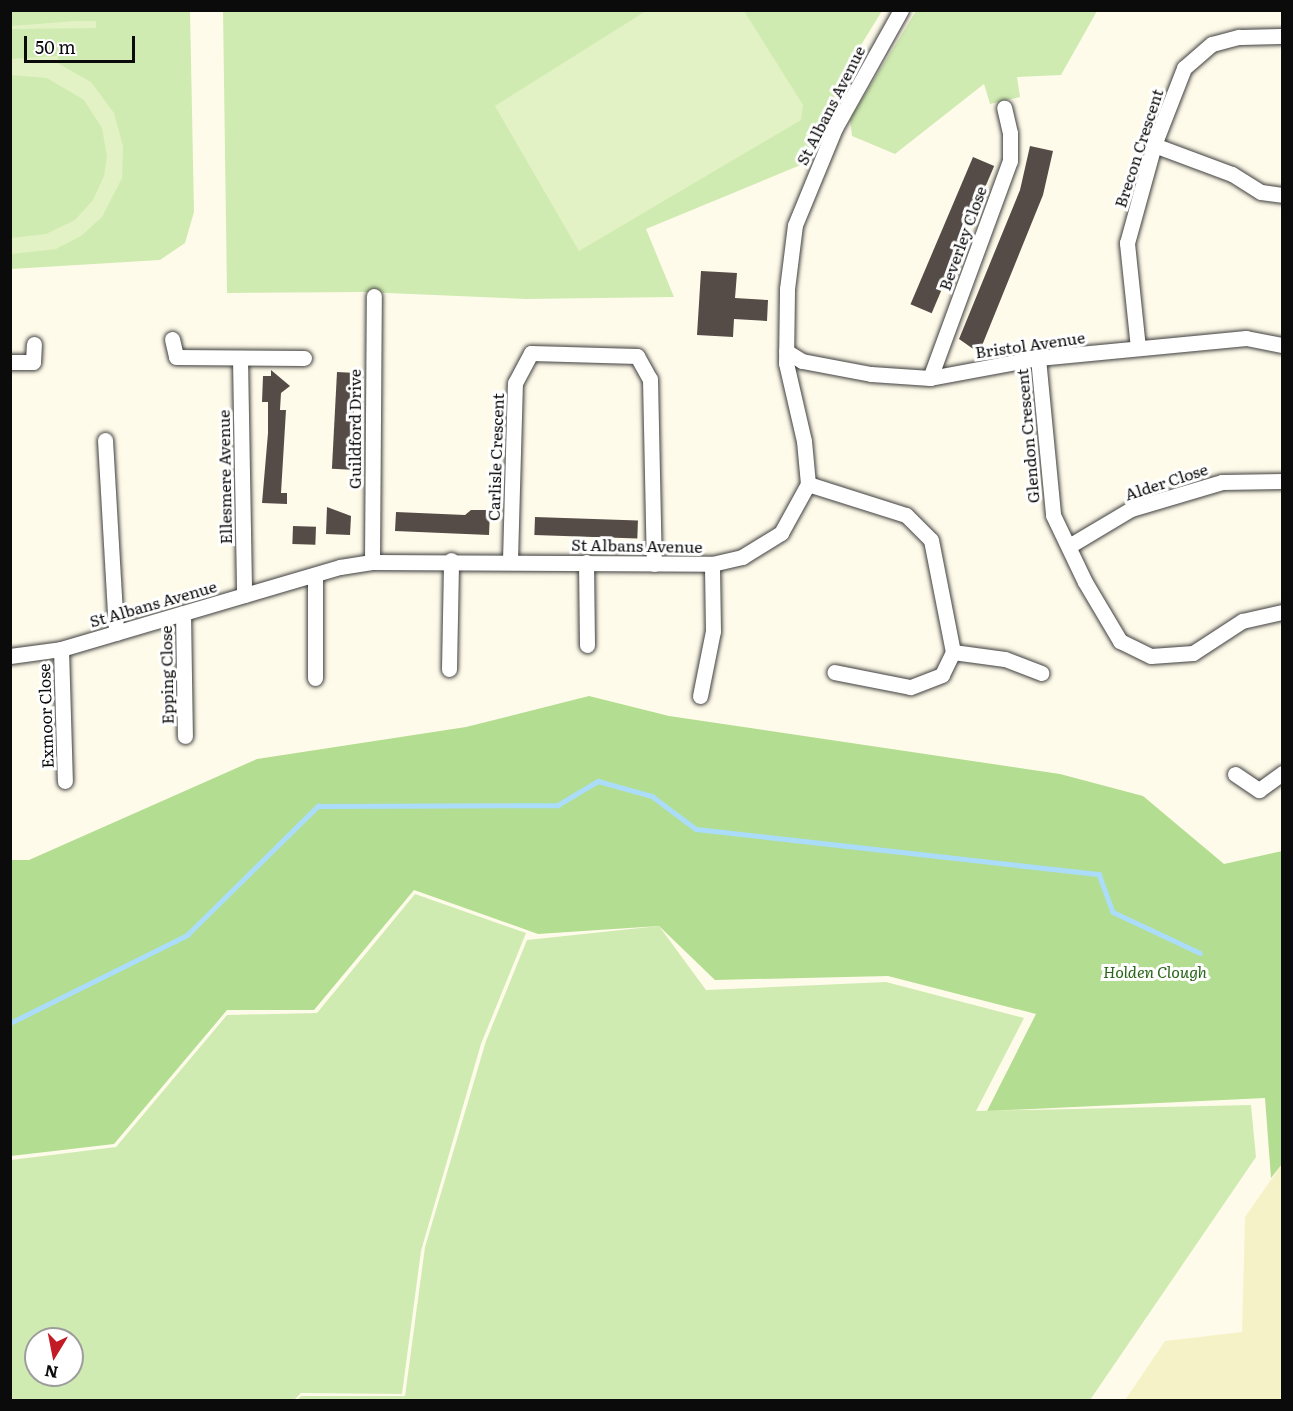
<!DOCTYPE html>
<html>
<head>
<meta charset="utf-8">
<style>
  body { margin:0 }
  #map { position:relative; width:1293px; height:1411px; overflow:hidden; background:#fffbea; font-family:Literata,serif }
  div>[style] { position:absolute }
  [style*='--x'] { left:calc(var(--x)*1px); top:calc(var(--y)*1px); width:calc(var(--w)*1px); rotate:calc(var(--a)*1deg) }
  .farmland>* { inset:0; background:#f6f2c8 }
  .green>* { inset:0; background:#d0ebb1 }
  .forest>* { inset:0; background:#b3dd90 }
  .pitch>* { inset:0; background:#e2f2c4 }
  .stream>* { height:4.5px; margin:-2.25px; padding:0 2.25px; transform-origin:2.25px; border-radius:2.25px; background:#abddfa }
  .building>* { inset:0; background:#554c47; transform-origin:0 0 }
  .roads { filter:drop-shadow(0 0 2px #3e3e3e) drop-shadow(0 0 2px #3e3e3e) }
  .minor>* { height:15px; margin:-7.5px; padding:0 7.5px; transform-origin:7.5px; border-radius:7.5px; background:#fff }
  span { translate:-50% -50%; white-space:nowrap; text-align:center; line-height:1.15; -webkit-text-stroke:6px #fff; paint-order:stroke }
  .street-label { font-size:16px; color:#0b0b0b }
  .park-label { font-size:16px; color:#296618; font-style:italic }
  .frame { position:absolute; inset:0; border:12px solid #0b0b0b; pointer-events:none }
  .north { position:absolute; left:24px; top:1327px; width:60px; height:60px; box-sizing:border-box; background:#fff; border:2px solid #9d9d9d; border-radius:50%; rotate:190deg; font-size:16px; font-weight:700; line-height:24px; text-align:center; color:#0b0b0b }
  .north::after { content:''; display:block; margin:auto; width:21px; height:27px; background:#c31b25; clip-path:polygon(50% 0,100% 100%,50% 72%,0 100%) }
  .scale { position:absolute; left:24px; top:36px; width:111px; height:27px; box-sizing:border-box; border:3px solid #0b0b0b; border-top:0; padding-left:8px; font-size:18px; line-height:21px; white-space:nowrap; color:#0b0b0b; -webkit-text-stroke:4px #fff; paint-order:stroke }
</style>
</head>
<body>
<div id="map">
  <div class="farmland">
    <div style="clip-path:polygon(1282px 1164px,1282px 1400px,1125px 1400px,1165px 1341px,1242px 1332px,1245px 1217px)"></div>
  </div>
  <div class="green">
    <div style="clip-path:polygon(11px 11px,190px 11px,194px 212px,185px 243px,160px 260px,11px 269px)"></div>
    <div style="clip-path:polygon(223px 11px,882px 11px,853px 58px,803px 164px,646px 229px,674px 297px,526px 299px,364px 292px,227px 293px)"></div>
    <div style="clip-path:polygon(916px 11px,1097px 11px,1061px 75px,1017px 77px,1020px 97px,990px 104px,984px 84px,895px 154px,852px 136px,850px 119px)"></div>
    <div style="clip-path:polygon(evenodd,415px 894px,526px 933px,481px 1044px,421px 1251px,402px 1394px,301px 1393px,294px 1400px,11px 1400px,11px 1160px,116px 1147px,227px 1015px,317px 1013px,415px 894px,36px 1339px,72px 1339px,72px 1375px,36px 1375px,36px 1339px)"></div>
    <div style="clip-path:polygon(659px 926px,706px 990px,886px 982px,1024px 1018px,976px 1111px,1251px 1105px,1256px 1157px,1090px 1400px,297px 1400px,301px 1396px,405px 1396px,425px 1247px,486px 1041px,527px 940px)"></div>
  </div>
  <div class="forest">
    <div style="clip-path:polygon(589px 696px,669px 716px,1060px 774px,1143px 796px,1224px 864px,1282px 851px,1282px 1164px,1271px 1178px,1265px 1098px,987px 1111px,1036px 1014px,888px 976px,715px 980px,659px 926px,538px 934px,414px 890px,314px 1010px,227px 1010px,114px 1144px,11px 1156px,11px 860px,29px 860px,257px 759px,466px 727px)"></div>
  </div>
  <div class="pitch">
    <div style="clip-path:polygon(646px 11px,744px 11px,803px 105px,801px 120px,579px 251px,495px 106px)"></div>
    <div style="clip-path:polygon(75px 21px,96px 21px,96px 28px,11px 29px,11px 26px)"></div>
    <div style="clip-path:polygon(58px 56px,59px 64px,91px 82px,114px 113px,123px 146px,122px 178px,102px 217px,81px 236px,56px 249px,11px 254px,11px 238px,46px 234px,75px 220px,93px 200px,104px 176px,107px 156px,102px 128px,84px 100px,47px 78px,11px 75px,11px 59px)"></div>
  </div>
  <div class="stream">
    <div style="--x:10;--y:1023;--w:198;--a:-26.4"></div>
    <div style="--x:187;--y:935;--w:184;--a:-44.6"></div>
    <div style="--x:318;--y:806;--w:240;--a:-0.2"></div>
    <div style="--x:558;--y:805;--w:47;--a:-31"></div>
    <div style="--x:598;--y:781;--w:56;--a:15.5"></div>
    <div style="--x:652;--y:796;--w:55;--a:36.9"></div>
    <div style="--x:696;--y:829;--w:406;--a:6.4"></div>
    <div style="--x:1099;--y:874;--w:40;--a:69.8"></div>
    <div style="--x:1113;--y:912;--w:96;--a:25.2"></div>
  </div>
  <div class="building">
    <div style="clip-path:polygon(1030px 146px,1053px 151px,1043px 195px,979px 353px,959px 339px,1020px 190px)"></div>
    <div style="left:973px;top:157px;width:23px;height:160px;rotate:23deg"></div>
    <div style="clip-path:polygon(701px 271px,737px 273px,735px 298px,768px 300px,767px 321px,734px 319px,733px 337px,697px 335px)"></div>
    <div style="clip-path:polygon(271px 370px,290px 386px,281px 393px,280px 410px,286px 410px,281px 493px,287px 493px,287px 504px,262px 503px,268px 433px,268px 402px,262px 402px,263px 376px,271px 376px)"></div>
    <div style="left:337px;top:372px;width:19px;height:97px;rotate:3deg"></div>
    <div style="clip-path:polygon(327px 507px,351px 516px,350px 535px,326px 534px)"></div>
    <div style="clip-path:polygon(471px 510px,490px 510px,489px 535px,395px 531px,396px 512px,465px 515px)"></div>
    <div style="left:535px;top:517px;width:103px;height:18px;rotate:2deg"></div>
    <div style="left:293px;top:526px;width:23px;height:18px;rotate:2deg"></div>
  </div>
  <div class="roads">
    <div class="minor">
      <div style="--x:1154;--y:145;--w:83;--a:20.4"></div>
      <div style="--x:1232;--y:174;--w:34;--a:32"></div>
      <div style="--x:1261;--y:192;--w:21;--a:8"></div>
      <div style="--x:172;--y:339;--w:18;--a:77"></div>
      <div style="--x:176;--y:357;--w:128;--a:0.4"></div>
      <div style="--x:1138;--y:348;--w:106;--a:-96"></div>
      <div style="--x:1127;--y:243;--w:102;--a:-74.6"></div>
      <div style="--x:1154;--y:145;--w:83;--a:-68.7"></div>
      <div style="--x:1184;--y:68;--w:37;--a:-41"></div>
      <div style="--x:1212;--y:44;--w:28;--a:-15"></div>
      <div style="--x:1239;--y:37;--w:43;--a:-1.3"></div>
      <div style="--x:786;--y:351;--w:19;--a:32"></div>
      <div style="--x:802;--y:361;--w:70;--a:10.7"></div>
      <div style="--x:871;--y:374;--w:59;--a:3.9"></div>
      <div style="--x:930;--y:378;--w:110;--a:-10.5"></div>
      <div style="--x:1038;--y:358;--w:209;--a:-5.5"></div>
      <div style="--x:1246;--y:338;--w:37;--a:11"></div>
      <div style="--x:240;--y:358;--w:237;--a:89"></div>
      <div style="--x:1038;--y:358;--w:158;--a:84.5"></div>
      <div style="--x:1053;--y:515;--w:74;--a:64.5"></div>
      <div style="--x:1085;--y:582;--w:69;--a:59.3"></div>
      <div style="--x:1120;--y:641;--w:34;--a:26"></div>
      <div style="--x:1151;--y:656;--w:42;--a:-4.1"></div>
      <div style="--x:1193;--y:653;--w:59;--a:-33.1"></div>
      <div style="--x:1242;--y:621;--w:41;--a:-12.7"></div>
      <div style="--x:10;--y:362;--w:23;--a:0"></div>
      <div style="--x:33;--y:362;--w:18;--a:-87"></div>
      <div style="--x:930;--y:378;--w:231;--a:-69.8"></div>
      <div style="--x:1010;--y:161;--w:28;--a:-90"></div>
      <div style="--x:1010;--y:133;--w:26;--a:-103"></div>
      <div style="--x:105;--y:440;--w:193;--a:86.7"></div>
      <div style="--x:808;--y:484;--w:103;--a:17.6"></div>
      <div style="--x:906;--y:515;--w:35;--a:45"></div>
      <div style="--x:931;--y:540;--w:114;--a:78.9"></div>
      <div style="--x:953;--y:652;--w:25;--a:116"></div>
      <div style="--x:942;--y:675;--w:34;--a:159"></div>
      <div style="--x:910;--y:687;--w:77;--a:-168.8"></div>
      <div style="--x:1069;--y:546;--w:72;--a:-30.8"></div>
      <div style="--x:1131;--y:509;--w:95;--a:-16.5"></div>
      <div style="--x:1222;--y:482;--w:60;--a:-1"></div>
      <div style="--x:510;--y:560;--w:177;--a:-88.4"></div>
      <div style="--x:515;--y:383;--w:34;--a:-62"></div>
      <div style="--x:531;--y:353;--w:106;--a:1.6"></div>
      <div style="--x:637;--y:356;--w:26;--a:61"></div>
      <div style="--x:650;--y:379;--w:185;--a:88.8"></div>
      <div style="--x:372;--y:562;--w:266;--a:-89.6"></div>
      <div style="--x:586;--y:562;--w:83;--a:89.3"></div>
      <div style="--x:183;--y:613;--w:123;--a:89.1"></div>
      <div style="--x:61;--y:649;--w:132;--a:88.3"></div>
      <div style="--x:953;--y:652;--w:52;--a:7.7"></div>
      <div style="--x:1005;--y:659;--w:39;--a:21"></div>
      <div style="--x:10;--y:656;--w:51;--a:-7.8"></div>
      <div style="--x:61;--y:649;--w:291;--a:-16.4"></div>
      <div style="--x:340;--y:567;--w:32;--a:-9"></div>
      <div style="--x:372;--y:562;--w:340;--a:0.3"></div>
      <div style="--x:712;--y:564;--w:31;--a:-13"></div>
      <div style="--x:742;--y:557;--w:46;--a:-31.6"></div>
      <div style="--x:781;--y:533;--w:56;--a:-61.1"></div>
      <div style="--x:808;--y:484;--w:43;--a:-95.3"></div>
      <div style="--x:804;--y:441;--w:80;--a:-103"></div>
      <div style="--x:786;--y:363;--w:74;--a:-89.2"></div>
      <div style="--x:787;--y:289;--w:64;--a:-82.9"></div>
      <div style="--x:795;--y:225;--w:105;--a:-67.6"></div>
      <div style="--x:835;--y:128;--w:135;--a:-60.8"></div>
      <div style="--x:449;--y:669;--w:109;--a:-88.9"></div>
      <div style="--x:315;--y:678;--w:103;--a:-90"></div>
      <div style="--x:700;--y:696;--w:66;--a:-78.7"></div>
      <div style="--x:713;--y:631;--w:67;--a:-90.9"></div>
      <div style="--x:1235;--y:774;--w:29;--a:34"></div>
      <div style="--x:1259;--y:790;--w:29;--a:-36"></div>
    </div>
  </div>
  <div class="street-label">
    <span style="left:830px;top:105px;rotate:-63deg">St Albans Avenue</span>
    <span style="left:1138px;top:148px;rotate:-72deg">Brecon Crescent</span>
    <span style="left:962px;top:238px;rotate:-70deg">Beverley Close</span>
    <span style="left:1030px;top:344px;rotate:-8deg">Bristol Avenue</span>
    <span style="left:354px;top:429px;rotate:-90deg">Guildford Drive</span>
    <span style="left:1027px;top:436px;rotate:-95deg">Glendon Crescent</span>
    <span style="left:495px;top:457px;rotate:-88deg">Carlisle Crescent</span>
    <span style="left:224px;top:477px;rotate:-91deg">Ellesmere Avenue</span>
    <span style="left:1166px;top:481px;rotate:-18deg">Alder Close</span>
    <span style="left:637px;top:545px;rotate:1deg">St Albans Avenue</span>
    <span style="left:153px;top:603px;rotate:-16deg">St Albans Avenue</span>
    <span style="left:166px;top:675px;rotate:-91deg">Epping Close</span>
    <span style="left:45px;top:716px;rotate:-92deg">Exmoor Close</span>
  </div>
  <div class="park-label">
    <span style="left:1155px;top:971px">Holden Clough</span>
  </div>
  <div class="frame"></div>
  <div class="north">N</div>
  <div class="scale">50 m</div>
</div>
</body>
</html>
